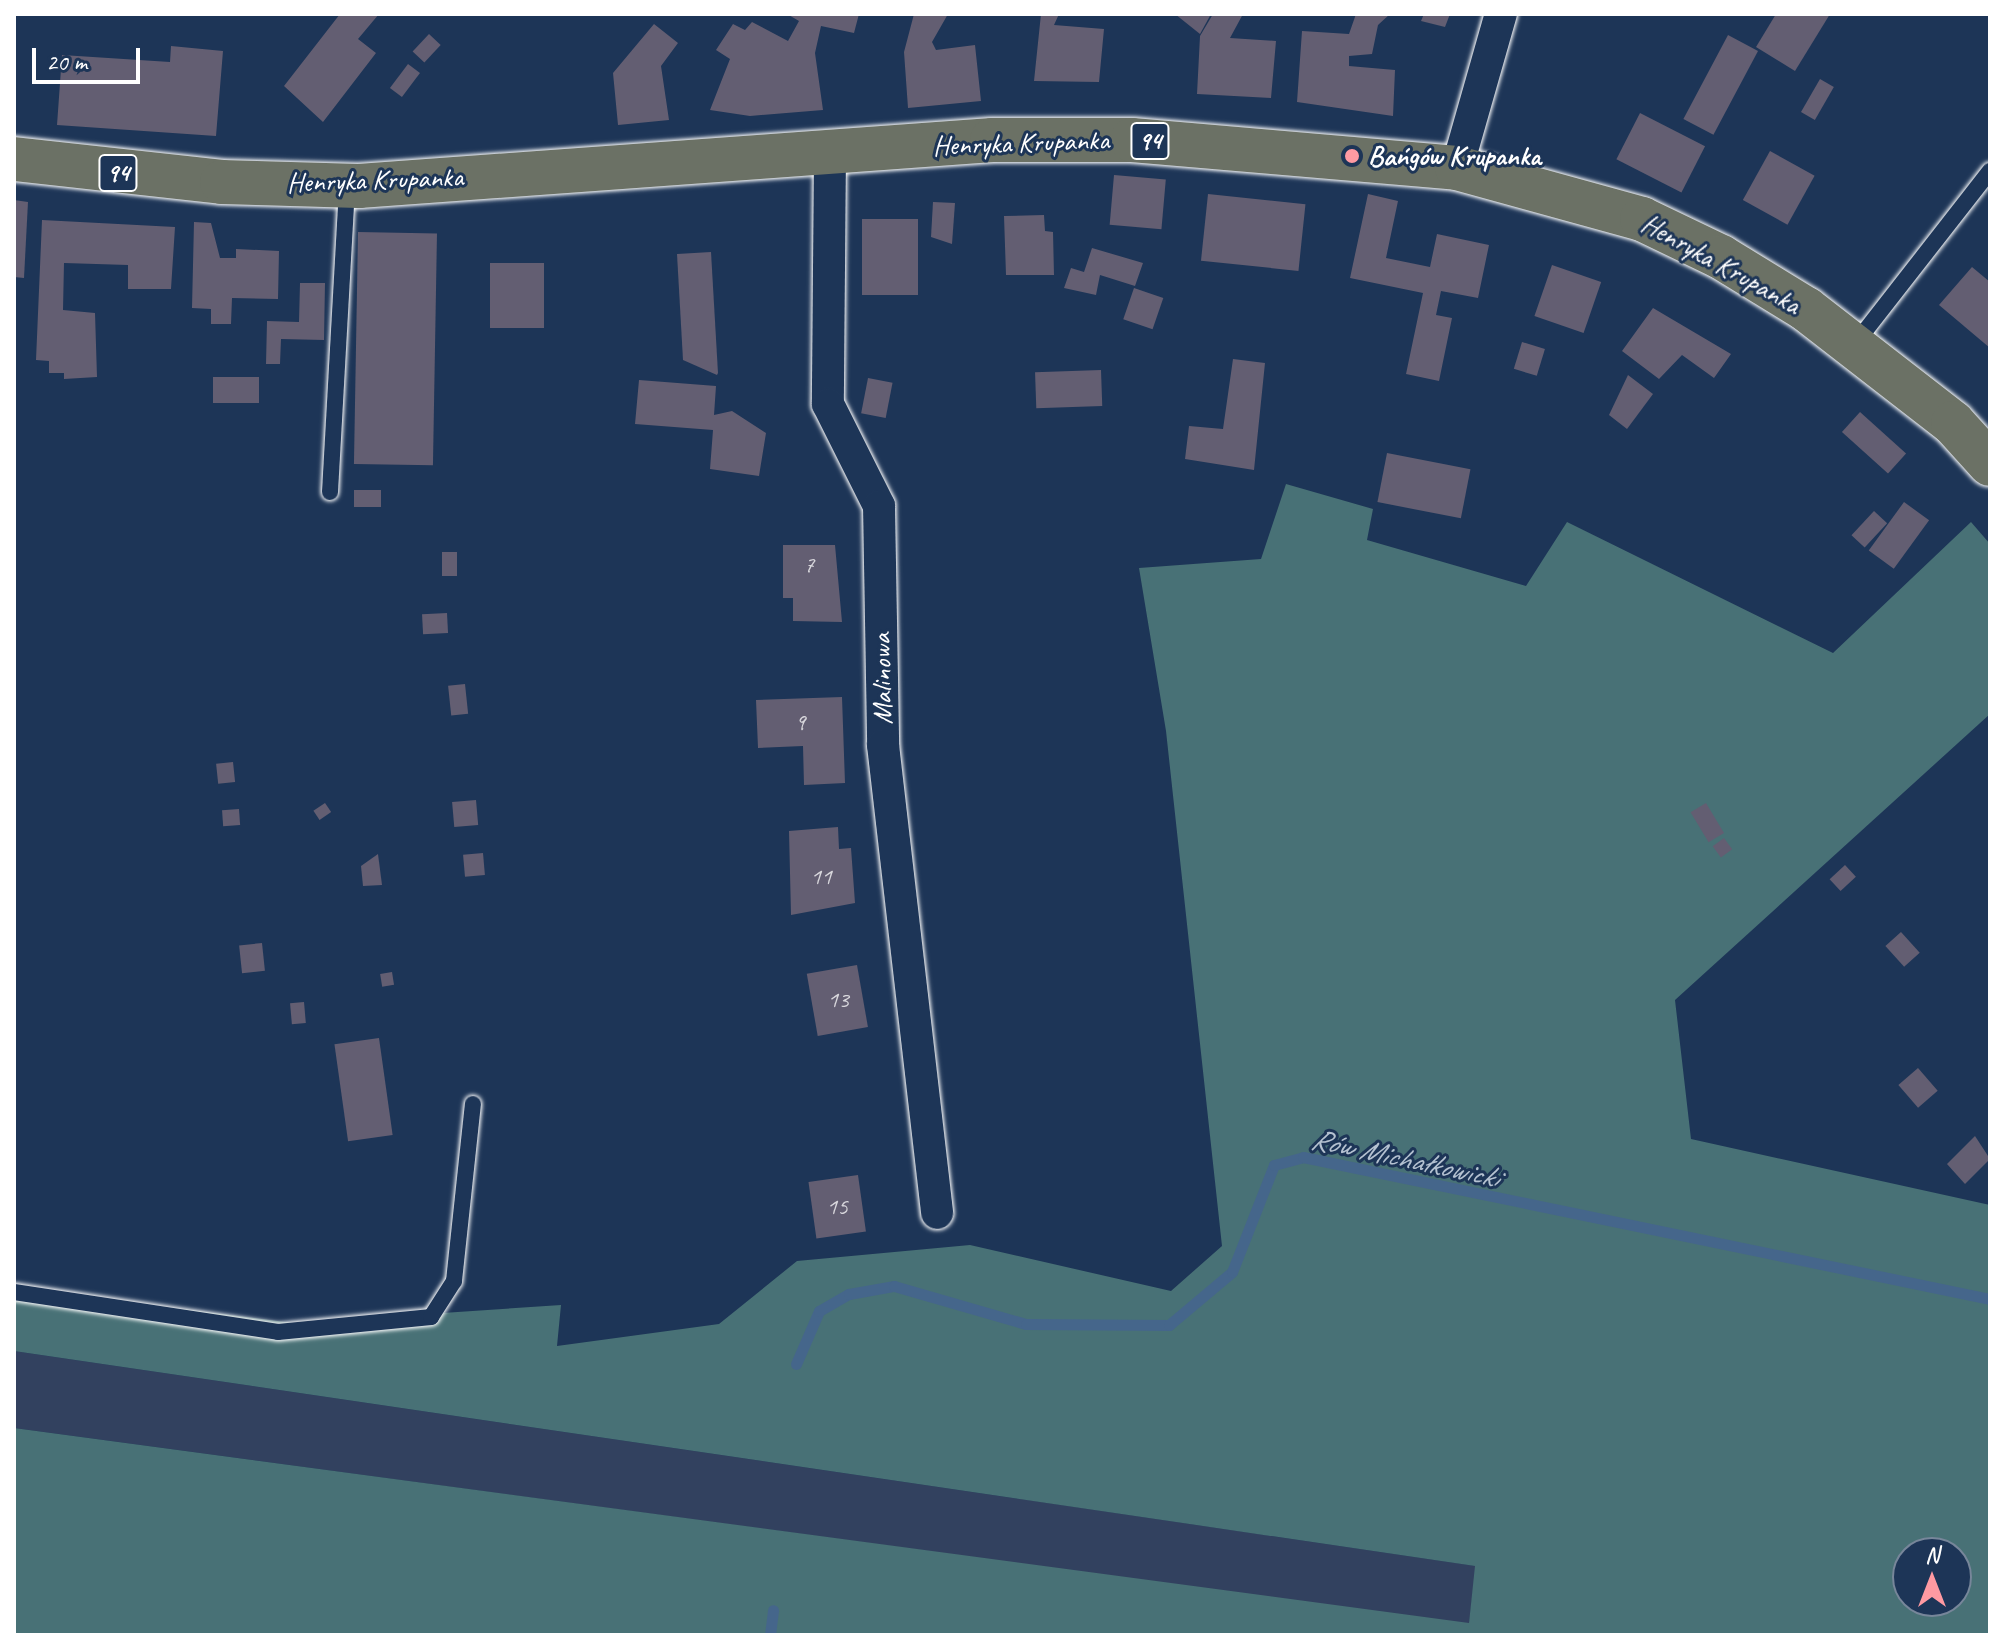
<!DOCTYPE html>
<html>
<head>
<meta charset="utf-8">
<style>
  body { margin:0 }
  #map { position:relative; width:2004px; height:1649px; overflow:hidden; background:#1d3557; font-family:Caveat,sans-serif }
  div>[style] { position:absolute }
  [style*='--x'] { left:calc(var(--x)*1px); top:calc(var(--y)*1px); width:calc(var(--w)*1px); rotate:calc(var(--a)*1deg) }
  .built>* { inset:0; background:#32415f }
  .green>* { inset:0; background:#487176 }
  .stream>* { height:11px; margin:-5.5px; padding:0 5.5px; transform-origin:5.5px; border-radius:5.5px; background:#45668b }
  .building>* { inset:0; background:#635e72; transform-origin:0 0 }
  .roads { filter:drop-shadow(0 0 2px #fff) drop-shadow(0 0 2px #fff) }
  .lane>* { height:16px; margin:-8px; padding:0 8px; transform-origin:8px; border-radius:8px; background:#1d3557 }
  .street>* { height:32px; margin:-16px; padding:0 16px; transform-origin:16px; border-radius:16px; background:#1d3557 }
  .primary>* { height:44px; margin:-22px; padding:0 22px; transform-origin:22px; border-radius:22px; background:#6b7165 }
  .dots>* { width:22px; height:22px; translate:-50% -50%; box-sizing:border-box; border:4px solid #1d3557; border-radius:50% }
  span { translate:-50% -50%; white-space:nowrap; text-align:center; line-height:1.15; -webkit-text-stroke:6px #1d3557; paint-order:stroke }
  .number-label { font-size:24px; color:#d8d7dc }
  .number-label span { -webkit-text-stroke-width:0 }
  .shield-label span { padding:2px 6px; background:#1d3557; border:2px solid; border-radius:6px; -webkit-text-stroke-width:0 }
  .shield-label { font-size:26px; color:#fff; font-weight:700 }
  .street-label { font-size:28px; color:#fff }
  .poi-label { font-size:28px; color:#fff; font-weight:700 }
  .left { translate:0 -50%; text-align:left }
  .water-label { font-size:30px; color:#b5c2d1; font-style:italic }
  .frame { position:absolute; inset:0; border:16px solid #fff; pointer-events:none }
  .north { position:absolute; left:1892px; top:1537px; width:80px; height:80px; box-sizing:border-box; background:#1d3557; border:2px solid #77869a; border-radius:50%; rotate:0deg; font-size:22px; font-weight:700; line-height:32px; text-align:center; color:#fff }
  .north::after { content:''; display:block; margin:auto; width:28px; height:36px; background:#ff9aa2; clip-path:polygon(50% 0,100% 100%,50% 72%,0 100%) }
  .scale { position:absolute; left:32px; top:48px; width:108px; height:36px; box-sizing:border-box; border:4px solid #fff; border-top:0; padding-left:10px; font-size:24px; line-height:28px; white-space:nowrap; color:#fff; -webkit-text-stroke:6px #1d3557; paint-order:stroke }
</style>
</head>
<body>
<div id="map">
  <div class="built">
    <div style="clip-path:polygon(14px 1351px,1476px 1566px,1469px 1624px,14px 1428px)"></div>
  </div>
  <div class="green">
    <div style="clip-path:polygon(evenodd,1286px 484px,1373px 509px,1367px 540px,1526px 586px,1567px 522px,1833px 653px,1971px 522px,1990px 544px,1990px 714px,1675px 1000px,1691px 1139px,1990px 1205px,1990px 1635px,14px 1635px,14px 1428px,1469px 1623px,1475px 1566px,14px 1351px,14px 1288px,293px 1323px,561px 1305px,557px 1346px,719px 1324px,797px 1261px,970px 1245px,1171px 1291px,1222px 1246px,1166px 731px,1139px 568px,1261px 559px,1286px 484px,1908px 1553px,1956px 1553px,1956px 1601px,1908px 1601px,1908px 1553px)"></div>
  </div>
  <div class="stream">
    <div style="--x:796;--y:1364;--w:58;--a:-66.5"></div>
    <div style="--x:819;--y:1311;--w:34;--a:-30"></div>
    <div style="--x:849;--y:1294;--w:46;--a:-10.1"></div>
    <div style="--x:894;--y:1286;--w:137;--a:16.1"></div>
    <div style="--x:1026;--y:1324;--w:143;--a:0.4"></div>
    <div style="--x:1169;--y:1325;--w:82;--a:-40.1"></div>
    <div style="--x:1232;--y:1272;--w:115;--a:-68.6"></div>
    <div style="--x:1274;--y:1165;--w:30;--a:-15"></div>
    <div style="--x:1303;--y:1157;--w:702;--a:11.68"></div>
    <div style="--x:770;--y:1635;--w:25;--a:-83"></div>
  </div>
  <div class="building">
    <div style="clip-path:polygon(340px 14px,379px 14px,358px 39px,376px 53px,323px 122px,284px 86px)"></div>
    <div style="clip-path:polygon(787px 14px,859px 14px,854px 33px,821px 26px,815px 53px,823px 110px,750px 116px,710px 110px,730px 59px,716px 50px,733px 24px,745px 30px,752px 22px,788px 41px,799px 21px)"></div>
    <div style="clip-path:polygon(914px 14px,948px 14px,932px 42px,936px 50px,975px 45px,981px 101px,908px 108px,904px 52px)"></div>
    <div style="clip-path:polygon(1041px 14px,1059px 14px,1054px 25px,1104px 29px,1099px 82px,1034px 81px)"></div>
    <div style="clip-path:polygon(1175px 14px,1211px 14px,1200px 34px)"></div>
    <div style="clip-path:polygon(1213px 14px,1243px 14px,1230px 38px,1276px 41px,1271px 98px,1197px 94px,1200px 36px)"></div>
    <div style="clip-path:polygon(1356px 14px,1390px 14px,1378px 25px,1372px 54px,1349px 56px,1349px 66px,1395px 70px,1393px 116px,1297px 102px,1302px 31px,1349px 34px)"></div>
    <div style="clip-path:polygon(1424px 14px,1450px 14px,1445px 27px,1421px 21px)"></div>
    <div style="clip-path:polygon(1776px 14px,1830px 14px,1795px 71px,1756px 47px)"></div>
    <div style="clip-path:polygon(654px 24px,678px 43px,661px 66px,669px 120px,618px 125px,613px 73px)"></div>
    <div style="left:429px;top:34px;width:16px;height:24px;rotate:43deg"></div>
    <div style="left:1728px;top:35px;width:34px;height:95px;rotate:28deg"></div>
    <div style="clip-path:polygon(171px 46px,223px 51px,216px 136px,57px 125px,62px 55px,170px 62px)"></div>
    <div style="left:408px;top:64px;width:15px;height:30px;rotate:37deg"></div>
    <div style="left:1820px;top:79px;width:16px;height:38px;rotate:30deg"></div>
    <div style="left:1640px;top:113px;width:73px;height:52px;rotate:27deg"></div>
    <div style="left:1770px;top:151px;width:51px;height:56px;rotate:29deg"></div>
    <div style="left:1114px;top:175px;width:52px;height:50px;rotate:5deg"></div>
    <div style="left:1208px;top:194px;width:98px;height:67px;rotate:6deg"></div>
    <div style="clip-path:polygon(1368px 194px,1398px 201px,1386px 258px,1430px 267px,1437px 234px,1489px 245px,1478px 298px,1441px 291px,1436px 315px,1452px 318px,1439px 381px,1406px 374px,1423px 293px,1350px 278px)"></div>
    <div style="clip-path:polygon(14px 200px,28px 202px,24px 278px,14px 277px)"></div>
    <div style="clip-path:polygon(933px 202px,955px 203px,952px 244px,931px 237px)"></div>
    <div style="clip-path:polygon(1044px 215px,1045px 231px,1053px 232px,1054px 275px,1006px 275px,1004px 216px)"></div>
    <div style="left:862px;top:219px;width:56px;height:76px"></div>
    <div style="clip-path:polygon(42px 220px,175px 227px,171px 289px,128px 289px,128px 265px,64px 263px,63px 310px,95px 313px,97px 377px,64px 379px,64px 373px,49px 373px,49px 361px,36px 360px)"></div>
    <div style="clip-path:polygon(194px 222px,211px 223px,220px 258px,236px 258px,236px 249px,279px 251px,278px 299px,232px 298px,231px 324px,211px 324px,211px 309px,192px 308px)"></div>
    <div style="left:358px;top:232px;width:79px;height:232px;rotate:1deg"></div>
    <div style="clip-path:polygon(1092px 248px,1143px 263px,1135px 286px,1100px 275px,1096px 295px,1064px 288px,1071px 268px,1084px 272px)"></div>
    <div style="clip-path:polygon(711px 252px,718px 373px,717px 375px,683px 360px,677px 254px)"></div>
    <div style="left:490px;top:263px;width:54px;height:65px"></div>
    <div style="left:1552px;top:265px;width:52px;height:54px;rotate:19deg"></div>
    <div style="clip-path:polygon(1972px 267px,1990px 282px,1990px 348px,1939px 305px)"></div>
    <div style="clip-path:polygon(300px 283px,325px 283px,324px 340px,281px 339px,280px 364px,266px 364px,267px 321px,299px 322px)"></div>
    <div style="left:1134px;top:288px;width:31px;height:33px;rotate:19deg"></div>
    <div style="clip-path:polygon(1653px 308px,1731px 354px,1714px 378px,1682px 355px,1659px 379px,1622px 351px)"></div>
    <div style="left:1522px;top:342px;width:24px;height:28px;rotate:17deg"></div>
    <div style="clip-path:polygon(1233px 359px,1265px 363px,1254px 470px,1185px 459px,1189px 426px,1223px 429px)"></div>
    <div style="left:1101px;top:370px;width:36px;height:66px;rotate:88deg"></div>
    <div style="clip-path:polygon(1628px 375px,1653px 394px,1627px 429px,1609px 415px)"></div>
    <div style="left:213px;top:377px;width:46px;height:26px"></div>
    <div style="left:868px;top:378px;width:25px;height:36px;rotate:11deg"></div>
    <div style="clip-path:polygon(639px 380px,716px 386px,714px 415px,732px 411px,766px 433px,759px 476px,710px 469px,713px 430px,635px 424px)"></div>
    <div style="left:1860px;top:412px;width:62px;height:27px;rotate:42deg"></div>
    <div style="left:1387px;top:453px;width:85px;height:50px;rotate:11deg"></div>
    <div style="left:354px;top:490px;width:27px;height:17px"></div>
    <div style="left:1904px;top:502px;width:31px;height:60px;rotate:36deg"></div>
    <div style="left:1874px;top:511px;width:18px;height:33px;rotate:43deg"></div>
    <div style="clip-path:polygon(783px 545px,835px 545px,842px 622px,793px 621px,793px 598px,783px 598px)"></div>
    <div style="left:442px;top:552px;width:15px;height:24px"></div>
    <div style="left:447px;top:613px;width:20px;height:25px;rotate:87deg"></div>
    <div style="left:465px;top:684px;width:30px;height:17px;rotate:84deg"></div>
    <div style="clip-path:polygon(842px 697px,845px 783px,804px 785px,803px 746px,758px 748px,756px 700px)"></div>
    <div style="left:233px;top:762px;width:20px;height:17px;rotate:84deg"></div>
    <div style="left:476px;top:800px;width:25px;height:24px;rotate:85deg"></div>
    <div style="left:325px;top:803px;width:11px;height:14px;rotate:56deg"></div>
    <div style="left:1706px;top:803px;width:35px;height:18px;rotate:59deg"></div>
    <div style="left:239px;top:809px;width:16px;height:17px;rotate:86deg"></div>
    <div style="clip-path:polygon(838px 827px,839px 849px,851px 848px,855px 903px,791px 915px,789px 831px)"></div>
    <div style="left:1724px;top:838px;width:14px;height:14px;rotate:54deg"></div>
    <div style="left:483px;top:853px;width:22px;height:20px;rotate:85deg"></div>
    <div style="clip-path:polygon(378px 854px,382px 885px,363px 886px,361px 866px)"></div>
    <div style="left:1845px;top:865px;width:16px;height:21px;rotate:47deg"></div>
    <div style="left:1901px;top:932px;width:28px;height:21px;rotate:48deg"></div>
    <div style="left:262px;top:943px;width:28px;height:23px;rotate:84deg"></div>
    <div style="left:857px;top:965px;width:63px;height:51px;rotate:80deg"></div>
    <div style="left:392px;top:972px;width:13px;height:12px;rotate:81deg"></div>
    <div style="left:304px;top:1002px;width:21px;height:14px;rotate:85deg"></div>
    <div style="left:379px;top:1038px;width:98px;height:45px;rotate:82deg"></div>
    <div style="left:1918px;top:1068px;width:30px;height:26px;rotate:49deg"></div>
    <div style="clip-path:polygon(1975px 1136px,1990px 1159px,1965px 1184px,1947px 1164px)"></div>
    <div style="left:858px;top:1175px;width:57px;height:50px;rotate:82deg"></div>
  </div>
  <div class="roads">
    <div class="lane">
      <div style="--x:1854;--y:345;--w:221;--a:-52"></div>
      <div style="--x:330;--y:492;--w:306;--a:-86.8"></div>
      <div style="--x:14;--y:1292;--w:267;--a:8.6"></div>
      <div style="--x:278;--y:1332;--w:154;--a:-5.6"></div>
      <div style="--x:431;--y:1317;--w:43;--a:-57.4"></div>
      <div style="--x:454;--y:1281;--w:178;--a:-83.9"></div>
    </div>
    <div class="street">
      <div style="--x:830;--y:153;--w:251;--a:90.5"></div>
      <div style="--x:828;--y:404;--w:114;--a:63.4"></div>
      <div style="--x:879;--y:506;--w:239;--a:89"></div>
      <div style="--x:883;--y:745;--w:471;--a:83.4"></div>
      <div style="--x:1457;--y:168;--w:160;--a:-74.1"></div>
    </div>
    <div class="primary">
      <div style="--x:14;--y:159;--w:209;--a:6.3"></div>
      <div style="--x:222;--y:182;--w:137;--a:1.7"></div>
      <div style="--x:359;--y:186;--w:635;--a:-4.16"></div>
      <div style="--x:992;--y:140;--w:140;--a:0"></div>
      <div style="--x:1132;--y:140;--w:326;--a:4.9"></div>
      <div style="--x:1457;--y:168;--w:192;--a:15.4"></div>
      <div style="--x:1642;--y:219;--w:88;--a:25.7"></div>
      <div style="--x:1721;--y:257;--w:100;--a:31.5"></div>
      <div style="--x:1806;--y:309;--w:186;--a:37.8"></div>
      <div style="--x:1953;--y:423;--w:55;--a:47.9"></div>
    </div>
  </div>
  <div class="dots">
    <div style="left:1352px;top:156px;background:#ff9aa2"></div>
  </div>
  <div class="number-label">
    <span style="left:809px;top:565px">7</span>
    <span style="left:800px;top:723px">9</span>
    <span style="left:821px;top:877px">11</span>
    <span style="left:838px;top:1000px">13</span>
    <span style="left:837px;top:1207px">15</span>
  </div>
  <div class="shield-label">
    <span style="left:1150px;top:141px">94</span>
    <span style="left:118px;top:173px">94</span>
  </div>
  <div class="street-label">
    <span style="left:1021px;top:143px;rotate:-2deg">Henryka Krupanka</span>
    <span style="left:375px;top:180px;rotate:-2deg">Henryka Krupanka</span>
    <span style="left:1721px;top:264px;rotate:29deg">Henryka Krupanka</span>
    <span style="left:882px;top:679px;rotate:-91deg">Malinowa</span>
  </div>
  <div class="poi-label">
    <span class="left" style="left:1368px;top:156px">Bańgów Krupanka</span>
  </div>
  <div class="water-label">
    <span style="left:1405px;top:1158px;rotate:12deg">Rów Michałkowicki</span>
  </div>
  <div class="frame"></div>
  <div class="north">N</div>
  <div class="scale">20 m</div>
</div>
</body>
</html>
